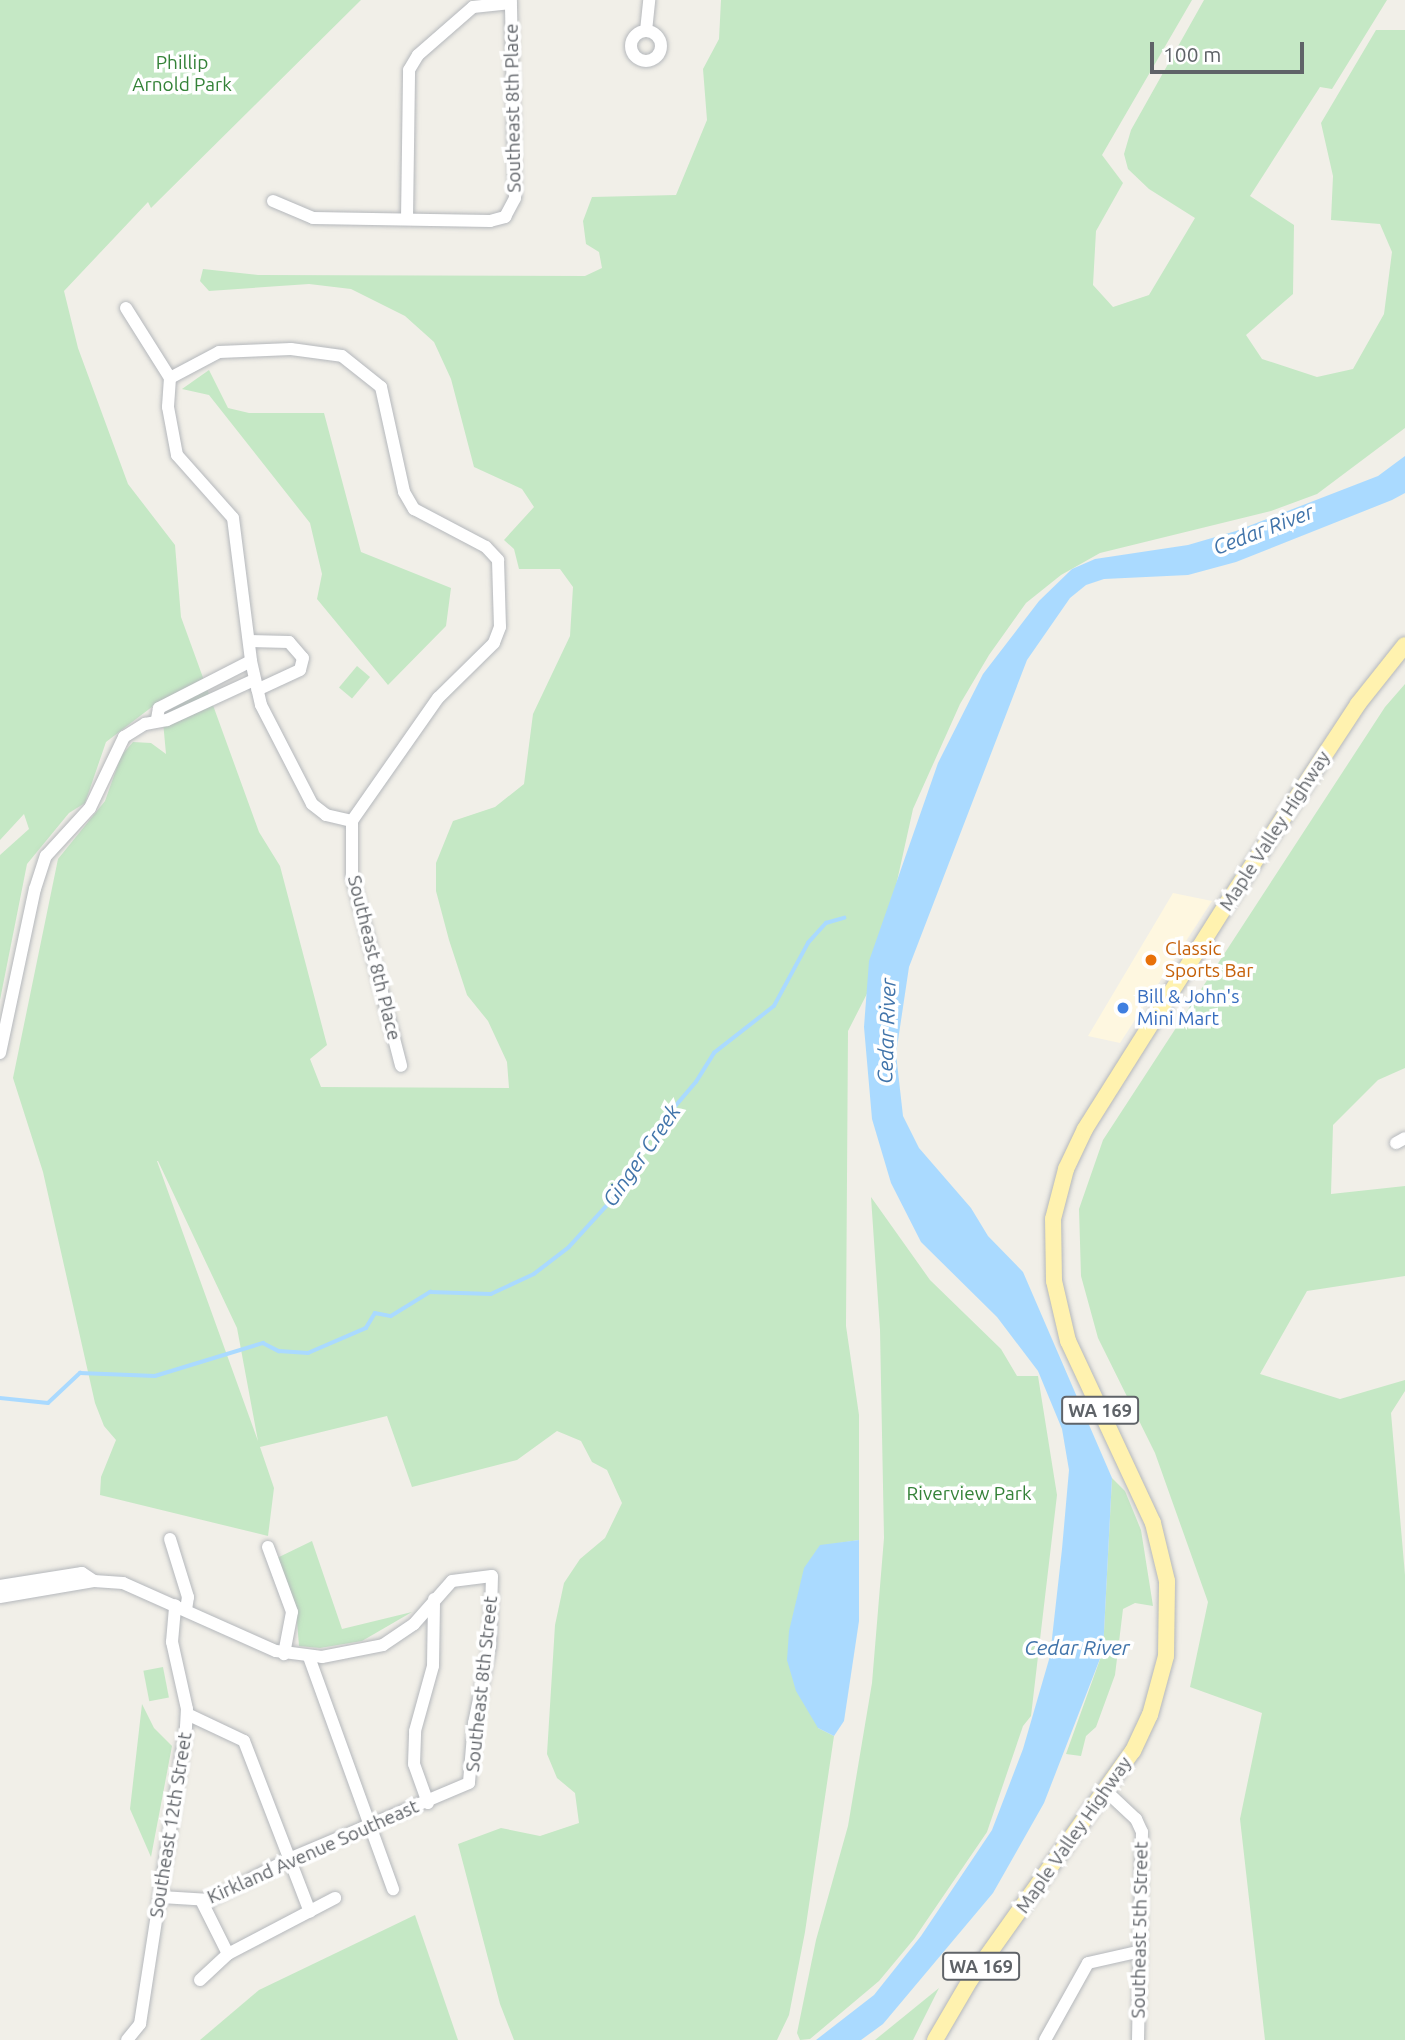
<!DOCTYPE html>
<html>
<head>
<meta charset="utf-8">
<style>
  body { margin:0 }
  #map { position:relative; width:1405px; height:2040px; overflow:hidden; background:#f1efe8; font-family:Ubuntu,sans-serif }
  div>[style] { position:absolute }
  [style*='--x'] { left:calc(var(--x)*1px); top:calc(var(--y)*1px); width:calc(var(--w)*1px); rotate:calc(var(--a)*1deg) }
  .commercial>* { inset:0; background:#fef7e0 }
  .green>* { inset:0; background:#c5e8c5; transform-origin:0 0 }
  .water>* { inset:0; background:#aadaff }
  .stream>* { height:3.5px; margin:-1.75px; padding:0 1.75px; transform-origin:1.75px; border-radius:1.75px; background:#aadaff }
  .roads { filter:drop-shadow(0 0 2px #b5b8bc) drop-shadow(0 0 2px #b5b8bc) }
  .minor>* { height:12px; margin:-6px; padding:0 6px; transform-origin:6px; border-radius:6px; background:#fff }
  .minor>.ring { margin:-6px; padding:0; box-sizing:content-box; background:none; border:12px solid #fff; border-radius:50% }
  .major>* { height:16px; margin:-8px; padding:0 8px; transform-origin:8px; border-radius:8px; background:#fff2af }
  .dots>* { width:19px; height:19px; translate:-50% -50%; box-sizing:border-box; border:4px solid #fff; border-radius:50% }
  span { translate:-50% -50%; white-space:nowrap; text-align:center; line-height:1.15; -webkit-text-stroke:7px #fff; paint-order:stroke }
  .shield-label span { padding:2px 5px; background:#fff; border:2px solid; border-radius:5px; -webkit-text-stroke-width:0 }
  .shield-label { font-size:18px; color:#5f6368; font-weight:700 }
  .park-label { font-size:19px; color:#348238 }
  .street-label { font-size:19px; color:#5f6368 }
  .food-label { font-size:19px; color:#c56008 }
  .left { translate:0 -50%; text-align:left }
  .shop-label { font-size:19px; color:#366cbe }
  .water-label { font-size:21px; color:#4174aa; font-style:italic }
  .scale { position:absolute; left:1150px; top:42px; width:154px; height:32px; box-sizing:border-box; border:4px solid #5f6368; border-top:0; padding-left:9px; font-size:21px; line-height:24px; white-space:nowrap; color:#5f6368; -webkit-text-stroke:5px #fff; paint-order:stroke }
</style>
</head>
<body>
<div id="map">
  <div class="commercial">
    <div style="clip-path:polygon(1173px 893px,1212px 901px,1120px 1043px,1088px 1036px)"></div>
  </div>
  <div class="green">
    <div style="clip-path:polygon(evenodd,0 0,361px 0,151px 208px,148px 202px,64px 291px,78px 348px,128px 484px,175px 545px,181px 617px,259px 832px,280px 866px,327px 1045px,310px 1059px,321px 1087px,509px 1088px,507px 1062px,488px 1021px,467px 995px,449px 940px,436px 891px,436px 863px,453px 821px,495px 807px,524px 784px,533px 714px,570px 636px,573px 587px,560px 569px,519px 569px,514px 549px,504px 540px,534px 507px,522px 489px,474px 467px,451px 379px,434px 342px,405px 316px,351px 289px,309px 284px,209px 291px,200px 281px,203px 269px,258px 275px,585px 276px,602px 268px,599px 252px,586px 244px,583px 221px,592px 197px,676px 195px,707px 120px,703px 69px,719px 39px,721px 0,1192px 0,1102px 155px,1123px 183px,1096px 231px,1093px 285px,1113px 307px,1149px 295px,1195px 218px,1149px 189px,1128px 169px,1124px 154px,1131px 130px,1204px 0,1387px 0,1332px 89px,1320px 87px,1250px 196px,1294px 225px,1293px 294px,1246px 335px,1262px 359px,1317px 377px,1353px 369px,1384px 314px,1392px 252px,1380px 224px,1331px 220px,1333px 176px,1321px 123px,1376px 30px,1405px 30px,1405px 428px,1317px 494px,1271px 511px,1100px 553px,1061px 575px,1026px 603px,989px 655px,960px 704px,913px 809px,876px 976px,848px 1031px,846px 1326px,859px 1415px,859px 1540px,820px 1546px,818px 1728px,834px 1736px,805px 1932px,789px 2015px,777px 2040px,514px 2040px,500px 2004px,458px 1844px,501px 1828px,540px 1836px,579px 1823px,575px 1793px,557px 1778px,547px 1754px,555px 1625px,564px 1583px,580px 1559px,605px 1538px,622px 1503px,607px 1470px,592px 1462px,581px 1441px,557px 1431px,517px 1460px,412px 1487px,387px 1416px,260px 1447px,274px 1488px,268px 1536px,100px 1495px,101px 1477px,116px 1440px,104px 1426px,95px 1403px,43px 1172px,13px 1078px,58px 859px,105px 801px,121px 756px,133px 742px,151px 743px,166px 754px,161px 700px,106px 742px,85px 803px,69px 813px,27px 864px,0 1000px,0 855px,29px 829px,24px 814px,0 840px,0 0,158px 1161px,237px 1328px,258px 1441px,157px 1161px,158px 1161px)"></div>
    <div style="clip-path:polygon(209px 370px,228px 408px,249px 413px,324px 413px,361px 552px,451px 588px,446px 626px,388px 685px,317px 599px,322px 574px,310px 523px,209px 395px,182px 389px)"></div>
    <div style="left:357px;top:666px;width:17px;height:28px;rotate:40deg"></div>
    <div style="clip-path:polygon(1405px 684px,1405px 1068px,1378px 1080px,1333px 1125px,1331px 1194px,1405px 1186px,1405px 1276px,1307px 1291px,1260px 1374px,1340px 1399px,1405px 1380px,1405px 1391px,1391px 1413px,1405px 1575px,1405px 2040px,1265px 2040px,1240px 1819px,1262px 1713px,1190px 1687px,1208px 1602px,1155px 1453px,1098px 1338px,1081px 1276px,1079px 1209px,1103px 1140px,1385px 707px)"></div>
    <div style="clip-path:polygon(871px 1197px,930px 1280px,1001px 1349px,1017px 1376px,1038px 1376px,1057px 1495px,1031px 1716px,1023px 1726px,987px 1832px,914px 1939px,879px 1981px,810px 2039px,800px 2040px,797px 2033px,816px 1940px,848px 1826px,872px 1683px,884px 1538px,880px 1330px)"></div>
    <div style="clip-path:polygon(1112px 1478px,1125px 1491px,1141px 1530px,1153px 1606px,1135px 1603px,1123px 1609px,1115px 1675px,1096px 1727px,1086px 1736px,1081px 1756px,1066px 1754px,1103px 1651px)"></div>
    <div style="clip-path:polygon(312px 1541px,342px 1629px,412px 1612px,362px 1641px,320px 1648px,299px 1646px,296px 1609px,277px 1558px)"></div>
    <div style="left:163px;top:1667px;width:31px;height:20px;rotate:79deg"></div>
    <div style="clip-path:polygon(142px 1704px,154px 1728px,172px 1746px,151px 1857px,130px 1809px)"></div>
    <div style="clip-path:polygon(415px 1915px,458px 2040px,200px 2040px,259px 1990px)"></div>
    <div style="clip-path:polygon(939px 1988px,913px 2040px,875px 2040px)"></div>
  </div>
  <div class="water">
    <div style="clip-path:polygon(1405px 456px,1405px 493px,1392px 500px,1236px 562px,1188px 575px,1104px 579px,1086px 585px,1070px 598px,1027px 660px,909px 967px,896px 1054px,903px 1116px,919px 1148px,971px 1208px,988px 1236px,1023px 1272px,1112px 1478px,1103px 1651px,1044px 1803px,993px 1893px,883px 2024px,861px 2040px,816px 2040px,874px 1995px,921px 1936px,992px 1830px,1023px 1749px,1050px 1656px,1062px 1549px,1069px 1470px,1062px 1429px,1038px 1371px,997px 1317px,921px 1242px,891px 1183px,872px 1119px,864px 1027px,869px 961px,938px 763px,983px 674px,1039px 601px,1072px 569px,1095px 559px,1188px 545px,1236px 531px,1378px 476px)"></div>
    <div style="clip-path:polygon(859px 1540px,859px 1621px,844px 1721px,834px 1736px,818px 1728px,796px 1691px,787px 1660px,789px 1631px,804px 1568px,820px 1545px)"></div>
  </div>
  <div class="stream">
    <div style="--x:0;--y:1398;--w:48;--a:5.9"></div>
    <div style="--x:48;--y:1403;--w:44;--a:-43.2"></div>
    <div style="--x:80;--y:1373;--w:75;--a:2.3"></div>
    <div style="--x:155;--y:1376;--w:113;--a:-17"></div>
    <div style="--x:263;--y:1343;--w:18;--a:27"></div>
    <div style="--x:279;--y:1351;--w:29;--a:4"></div>
    <div style="--x:308;--y:1353;--w:63;--a:-23.3"></div>
    <div style="--x:366;--y:1328;--w:17;--a:-59"></div>
    <div style="--x:375;--y:1313;--w:16;--a:11"></div>
    <div style="--x:391;--y:1316;--w:46;--a:-31.6"></div>
    <div style="--x:430;--y:1292;--w:61;--a:1.9"></div>
    <div style="--x:491;--y:1294;--w:47;--a:-24.9"></div>
    <div style="--x:534;--y:1274;--w:44;--a:-37.6"></div>
    <div style="--x:569;--y:1247;--w:79;--a:-47.6"></div>
    <div style="--x:622;--y:1189;--w:59;--a:-62.6"></div>
    <div style="--x:649;--y:1137;--w:72;--a:-49.5"></div>
    <div style="--x:696;--y:1082;--w:34;--a:-58"></div>
    <div style="--x:714;--y:1053;--w:76;--a:-38.1"></div>
    <div style="--x:774;--y:1006;--w:72;--a:-61.6"></div>
    <div style="--x:808;--y:943;--w:27;--a:-48"></div>
    <div style="--x:826;--y:923;--w:19;--a:-16"></div>
  </div>
  <div class="roads">
    <div class="minor">
      <div style="--x:646;--y:31;--w:31;--a:-84"></div>
      <div class="ring" style="left:631px;top:31px;width:18px;height:18px"></div>
      <div style="--x:273;--y:201;--w:43;--a:23"></div>
      <div style="--x:313;--y:218;--w:177;--a:1"></div>
      <div style="--x:490;--y:221;--w:16;--a:-15"></div>
      <div style="--x:505;--y:217;--w:21;--a:-62"></div>
      <div style="--x:515;--y:198;--w:198;--a:-91.2"></div>
      <div style="--x:407;--y:219;--w:149;--a:-89.2"></div>
      <div style="--x:409;--y:70;--w:17;--a:-59"></div>
      <div style="--x:418;--y:55;--w:73;--a:-41.1"></div>
      <div style="--x:473;--y:7;--w:38;--a:-6"></div>
      <div style="--x:126;--y:308;--w:83;--a:57.8"></div>
      <div style="--x:170;--y:378;--w:29;--a:94"></div>
      <div style="--x:168;--y:407;--w:49;--a:79.4"></div>
      <div style="--x:177;--y:455;--w:84;--a:48.4"></div>
      <div style="--x:233;--y:518;--w:144;--a:82.8"></div>
      <div style="--x:251;--y:661;--w:45;--a:77.2"></div>
      <div style="--x:261;--y:705;--w:111;--a:62.7"></div>
      <div style="--x:312;--y:804;--w:18;--a:38"></div>
      <div style="--x:326;--y:815;--w:27;--a:13"></div>
      <div style="--x:170;--y:378;--w:55;--a:-28"></div>
      <div style="--x:219;--y:352;--w:72;--a:-2.4"></div>
      <div style="--x:291;--y:349;--w:51;--a:7.8"></div>
      <div style="--x:342;--y:356;--w:50;--a:38.5"></div>
      <div style="--x:381;--y:387;--w:107;--a:77.6"></div>
      <div style="--x:404;--y:492;--w:20;--a:60"></div>
      <div style="--x:414;--y:509;--w:81;--a:27.8"></div>
      <div style="--x:486;--y:547;--w:18;--a:47"></div>
      <div style="--x:498;--y:560;--w:67;--a:88.3"></div>
      <div style="--x:500;--y:627;--w:17;--a:111"></div>
      <div style="--x:494;--y:643;--w:78;--a:135.5"></div>
      <div style="--x:438;--y:698;--w:150;--a:125"></div>
      <div style="--x:352;--y:821;--w:55;--a:90"></div>
      <div style="--x:352;--y:876;--w:196;--a:75.5"></div>
      <div style="--x:249;--y:641;--w:40;--a:1.4"></div>
      <div style="--x:289;--y:642;--w:21;--a:49"></div>
      <div style="--x:303;--y:658;--w:12;--a:104"></div>
      <div style="--x:300;--y:670;--w:47;--a:155.1"></div>
      <div style="--x:157;--y:719;--w:11;--a:-80"></div>
      <div style="--x:159;--y:708;--w:103;--a:-27.1"></div>
      <div style="--x:0;--y:1053;--w:168;--a:-78"></div>
      <div style="--x:35;--y:889;--w:35;--a:-72"></div>
      <div style="--x:46;--y:856;--w:65;--a:-47.5"></div>
      <div style="--x:90;--y:808;--w:79;--a:-64.4"></div>
      <div style="--x:124;--y:737;--w:25;--a:-32"></div>
      <div style="--x:145;--y:724;--w:22;--a:-10"></div>
      <div style="--x:167;--y:720;--w:96;--a:-24.7"></div>
      <div style="--x:1396;--y:1143;--w:10;--a:-29"></div>
      <div style="--x:170;--y:1539;--w:61;--a:72.8"></div>
      <div style="--x:188;--y:1597;--w:13;--a:99"></div>
      <div style="--x:268;--y:1547;--w:69;--a:69.7"></div>
      <div style="--x:292;--y:1612;--w:43;--a:100.8"></div>
      <div style="--x:0;--y:1586;--w:83;--a:-9"></div>
      <div style="--x:82;--y:1573;--w:14;--a:34"></div>
      <div style="--x:0;--y:1597;--w:95;--a:-9.7"></div>
      <div style="--x:94;--y:1581;--w:29;--a:4"></div>
      <div style="--x:123;--y:1583;--w:167;--a:24"></div>
      <div style="--x:276;--y:1651;--w:46;--a:7.4"></div>
      <div style="--x:322;--y:1657;--w:62;--a:-11.1"></div>
      <div style="--x:383;--y:1645;--w:37;--a:-34"></div>
      <div style="--x:414;--y:1624;--w:57;--a:-48.5"></div>
      <div style="--x:452;--y:1581;--w:40;--a:-7.1"></div>
      <div style="--x:492;--y:1576;--w:70;--a:91.6"></div>
      <div style="--x:490;--y:1646;--w:79;--a:101.7"></div>
      <div style="--x:474;--y:1723;--w:60;--a:94.8"></div>
      <div style="--x:469;--y:1783;--w:195;--a:157.1"></div>
      <div style="--x:289;--y:1859;--w:89;--a:152.6"></div>
      <div style="--x:210;--y:1900;--w:49;--a:-176.5"></div>
      <div style="--x:309;--y:1657;--w:247;--a:70.1"></div>
      <div style="--x:187;--y:1714;--w:63;--a:25.3"></div>
      <div style="--x:244;--y:1741;--w:183;--a:68.9"></div>
      <div style="--x:1107;--y:1792;--w:40;--a:43"></div>
      <div style="--x:1136;--y:1819;--w:14;--a:65"></div>
      <div style="--x:1142;--y:1832;--w:208;--a:91.1"></div>
      <div style="--x:428;--y:1803;--w:41;--a:-109.7"></div>
      <div style="--x:414;--y:1764;--w:33;--a:-88"></div>
      <div style="--x:415;--y:1731;--w:67;--a:-74.5"></div>
      <div style="--x:433;--y:1666;--w:67;--a:-89.1"></div>
      <div style="--x:202;--y:1902;--w:58;--a:63.4"></div>
      <div style="--x:200;--y:1980;--w:38;--a:-43"></div>
      <div style="--x:228;--y:1954;--w:121;--a:-27.6"></div>
      <div style="--x:127;--y:2040;--w:21;--a:-51"></div>
      <div style="--x:140;--y:2024;--w:301;--a:-81.2"></div>
      <div style="--x:186;--y:1727;--w:18;--a:-87"></div>
      <div style="--x:187;--y:1709;--w:69;--a:-102.6"></div>
      <div style="--x:172;--y:1642;--w:37;--a:-85"></div>
      <div style="--x:1045;--y:2040;--w:88;--a:-60.8"></div>
      <div style="--x:1088;--y:1963;--w:50;--a:-12.7"></div>
    </div>
    <div class="major">
      <div style="--x:935;--y:2040;--w:69;--a:-59.7"></div>
      <div style="--x:970;--y:1980;--w:281;--a:-54.6"></div>
      <div style="--x:1133;--y:1751;--w:40;--a:-65"></div>
      <div style="--x:1150;--y:1715;--w:61;--a:-74.8"></div>
      <div style="--x:1166;--y:1656;--w:75;--a:-89.2"></div>
      <div style="--x:1167;--y:1581;--w:60;--a:-103.6"></div>
      <div style="--x:1153;--y:1523;--w:201;--a:-115"></div>
      <div style="--x:1068;--y:1341;--w:62;--a:-103.1"></div>
      <div style="--x:1054;--y:1281;--w:62;--a:-90.9"></div>
      <div style="--x:1053;--y:1219;--w:52;--a:-75.4"></div>
      <div style="--x:1066;--y:1169;--w:44;--a:-64.6"></div>
      <div style="--x:1085;--y:1129;--w:272;--a:-57.8"></div>
      <div style="--x:1230;--y:899;--w:233;--a:-56.7"></div>
      <div style="--x:1358;--y:704;--w:75;--a:-51.5"></div>
    </div>
  </div>
  <div class="dots">
    <div style="left:1151px;top:960px;background:#e8710a"></div>
    <div style="left:1123px;top:1008px;background:#3f7fe0"></div>
  </div>
  <div class="shield-label">
    <span style="left:1100px;top:1410px">WA 169</span>
    <span style="left:981px;top:1966px">WA 169</span>
  </div>
  <div class="park-label">
    <span style="left:182px;top:74px">Phillip<br>Arnold Park</span>
    <span style="left:969px;top:1494px">Riverview Park</span>
  </div>
  <div class="street-label">
    <span style="left:513px;top:108px;rotate:-91deg">Southeast 8th Place</span>
    <span style="left:1275px;top:831px;rotate:-57deg">Maple Valley Highway</span>
    <span style="left:374px;top:958px;rotate:76deg">Southeast 8th Place</span>
    <span style="left:482px;top:1684px;rotate:-84deg">Southeast 8th Street</span>
    <span style="left:171px;top:1825px;rotate:-81deg">Southeast 12th Street</span>
    <span style="left:1074px;top:1835px;rotate:-55deg">Maple Valley Highway</span>
    <span style="left:313px;top:1852px;rotate:-24deg">Kirkland Avenue Southeast</span>
    <span style="left:1140px;top:1930px;rotate:-89deg">Southeast 5th Street</span>
  </div>
  <div class="food-label">
    <span class="left" style="left:1165px;top:960px">Classic<br>Sports Bar</span>
  </div>
  <div class="shop-label">
    <span class="left" style="left:1137px;top:1008px">Bill &amp; John's<br>Mini Mart</span>
  </div>
  <div class="water-label">
    <span style="left:1263px;top:529px;rotate:-21deg">Cedar River</span>
    <span style="left:886px;top:1031px;rotate:-88deg">Cedar River</span>
    <span style="left:641px;top:1155px;rotate:-55deg">Ginger Creek</span>
    <span style="left:1077px;top:1647px">Cedar River</span>
  </div>
  <div class="scale">100 m</div>
</div>
</body>
</html>
